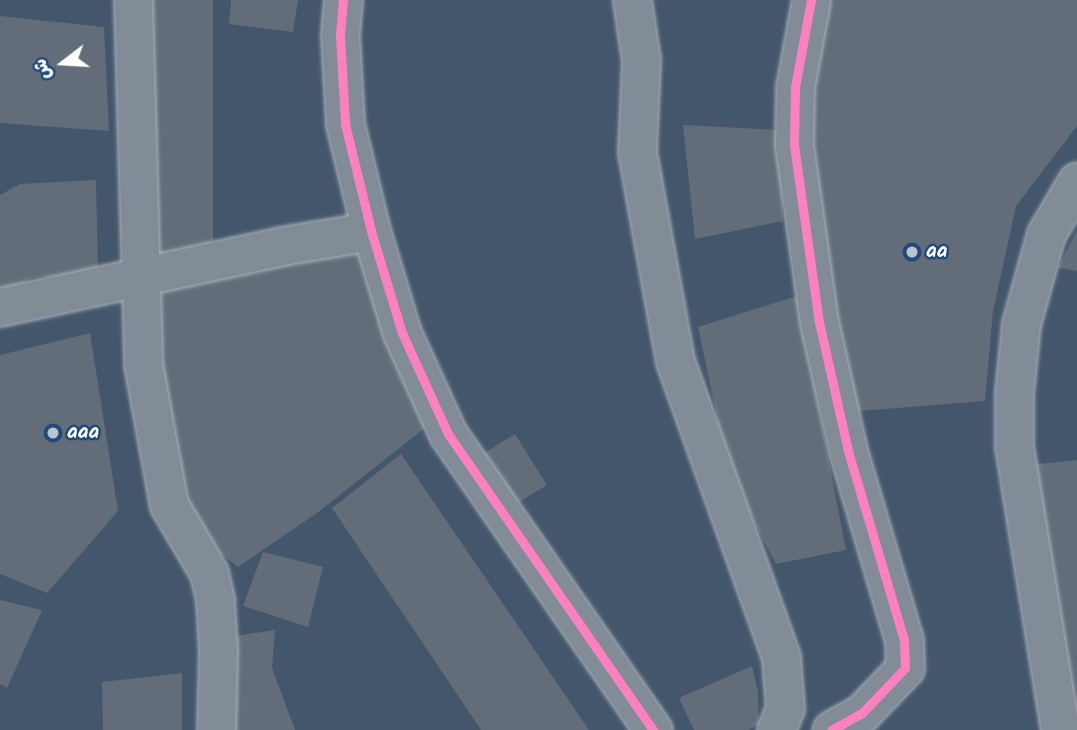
<!DOCTYPE html>
<html>
<head>
<meta charset="utf-8">
<style>
  body { margin:0 }
  #map { position:relative; width:1077px; height:730px; overflow:hidden; background:#44566b; font-family:Kalam,"Playpen Sans Arabic",sans-serif }
  div>[style] { position:absolute }
  [style*='--x'] { left:calc(var(--x)*1px); top:calc(var(--y)*1px); width:calc(var(--w)*1px); rotate:calc(var(--a)*1deg) }
  .building>* { inset:0; background:#626d79; transform-origin:0 0 }
  .roads { filter:drop-shadow(0 0 2px #abb3bc) drop-shadow(0 0 2px #abb3bc) }
  .minor>* { height:37px; margin:-18.5px; padding:0 18.5px; transform-origin:18.5px; border-radius:18.5px; background:#828c96 }
  .cycleway>* { height:9px; margin:-4.5px; padding:0 4.5px; transform-origin:4.5px; border-radius:4.5px; background:#ff80c0 }
  .dots>* { width:19px; height:19px; translate:-50% -50%; box-sizing:border-box; border:4px solid #1f4a7a; border-radius:50% }
  span { translate:-50% -50%; white-space:nowrap; text-align:center; line-height:1.15; -webkit-text-stroke:5px #1f4a7a; paint-order:stroke }
  .poi-label { font-size:21px; color:#fff; font-weight:700 }
  .left { translate:0 -50%; text-align:left }
  .north { position:absolute; left:28px; top:28px; width:70px; height:70px; -webkit-text-stroke:5px #1f4a7a; paint-order:stroke; rotate:253deg; font-size:19px; font-weight:700; line-height:28px; text-align:center; color:#fff }
  .north::after { content:''; display:block; margin:auto; width:24px; height:32px; background:#fff; clip-path:polygon(50% 0,100% 100%,50% 72%,0 100%) }
</style>
</head>
<body>
<div id="map">
  <div class="building">
    <div style="left:140px;top:0;width:73px;height:265px"></div>
    <div style="clip-path:polygon(231px 0,298px 0,293px 32px,229px 24px)"></div>
    <div style="clip-path:polygon(820px 0,1077px 0,1077px 126px,1016px 206px,993px 311px,985px 401px,847px 412px,805px 92px)"></div>
    <div style="clip-path:polygon(0 16px,104px 27px,109px 131px,0 123px)"></div>
    <div style="clip-path:polygon(683px 125px,779px 130px,783px 221px,695px 239px)"></div>
    <div style="clip-path:polygon(96px 180px,98px 273px,32px 278px,0 293px,0 195px,20px 184px)"></div>
    <div style="clip-path:polygon(1077px 230px,1077px 271px,1058px 268px)"></div>
    <div style="clip-path:polygon(360px 248px,430px 424px,317px 513px,238px 567px,191px 531px,164px 434px,158px 300px,172px 279px)"></div>
    <div style="clip-path:polygon(797px 296px,846px 550px,776px 564px,730px 478px,698px 327px)"></div>
    <div style="clip-path:polygon(90px 333px,118px 511px,47px 593px,0 574px,0 355px)"></div>
    <div style="left:515px;top:434px;width:60px;height:49px;rotate:58deg"></div>
    <div style="clip-path:polygon(401px 454px,589px 730px,481px 730px,332px 508px)"></div>
    <div style="clip-path:polygon(1077px 460px,1077px 730px,1029px 465px)"></div>
    <div style="clip-path:polygon(263px 552px,323px 567px,308px 627px,243px 606px)"></div>
    <div style="clip-path:polygon(0 600px,42px 610px,7px 688px,0 684px)"></div>
    <div style="clip-path:polygon(275px 630px,272px 668px,295px 730px,219px 730px,222px 638px)"></div>
    <div style="clip-path:polygon(752px 666px,758px 692px,759px 725px,748px 730px,694px 730px,679px 698px)"></div>
    <div style="clip-path:polygon(182px 673px,182px 730px,103px 730px,102px 682px)"></div>
  </div>
  <div class="roads">
    <div class="minor">
      <div style="--x:133;--y:0;--w:364;--a:88.4"></div>
      <div style="--x:143;--y:364;--w:143;--a:79.6"></div>
      <div style="--x:169;--y:505;--w:79;--a:59.5"></div>
      <div style="--x:209;--y:573;--w:28;--a:77"></div>
      <div style="--x:215;--y:600;--w:50;--a:86.6"></div>
      <div style="--x:218;--y:650;--w:80;--a:91.4"></div>
      <div style="--x:343;--y:0;--w:36;--a:95"></div>
      <div style="--x:340;--y:36;--w:88;--a:86.7"></div>
      <div style="--x:345;--y:124;--w:110;--a:76.3"></div>
      <div style="--x:371;--y:231;--w:107;--a:73.1"></div>
      <div style="--x:402;--y:333;--w:111;--a:65.5"></div>
      <div style="--x:448;--y:434;--w:360;--a:55.3"></div>
      <div style="--x:632;--y:0;--w:61;--a:81.5"></div>
      <div style="--x:641;--y:60;--w:92;--a:92.5"></div>
      <div style="--x:637;--y:152;--w:212;--a:79.7"></div>
      <div style="--x:675;--y:361;--w:314;--a:70.3"></div>
      <div style="--x:781;--y:657;--w:51;--a:85.5"></div>
      <div style="--x:785;--y:708;--w:24;--a:112"></div>
      <div style="--x:811;--y:0;--w:88;--a:100.4"></div>
      <div style="--x:795;--y:87;--w:58;--a:91"></div>
      <div style="--x:794;--y:145;--w:179;--a:82"></div>
      <div style="--x:819;--y:322;--w:132;--a:77.3"></div>
      <div style="--x:848;--y:451;--w:197;--a:73.5"></div>
      <div style="--x:904;--y:640;--w:28;--a:88"></div>
      <div style="--x:905;--y:668;--w:62;--a:133.7"></div>
      <div style="--x:862;--y:713;--w:35;--a:151"></div>
      <div style="--x:0;--y:307;--w:288;--a:-12.2"></div>
      <div style="--x:281;--y:246;--w:91;--a:-9.5"></div>
      <div style="--x:1060;--y:730;--w:288;--a:-99.2"></div>
      <div style="--x:1014;--y:446;--w:53;--a:-90"></div>
      <div style="--x:1014;--y:393;--w:69;--a:-84.2"></div>
      <div style="--x:1021;--y:324;--w:93;--a:-74.5"></div>
      <div style="--x:1046;--y:234;--w:61;--a:-59.7"></div>
    </div>
  </div>
  <div class="cycleway">
    <div style="--x:343;--y:0;--w:36;--a:95"></div>
    <div style="--x:340;--y:36;--w:88;--a:86.7"></div>
    <div style="--x:345;--y:124;--w:110;--a:76.3"></div>
    <div style="--x:371;--y:231;--w:107;--a:73.1"></div>
    <div style="--x:402;--y:333;--w:111;--a:65.5"></div>
    <div style="--x:448;--y:434;--w:360;--a:55.3"></div>
    <div style="--x:811;--y:0;--w:88;--a:100.4"></div>
    <div style="--x:795;--y:87;--w:58;--a:91"></div>
    <div style="--x:794;--y:145;--w:179;--a:82"></div>
    <div style="--x:819;--y:322;--w:132;--a:77.3"></div>
    <div style="--x:848;--y:451;--w:197;--a:73.5"></div>
    <div style="--x:904;--y:640;--w:28;--a:88"></div>
    <div style="--x:905;--y:668;--w:62;--a:133.7"></div>
    <div style="--x:862;--y:713;--w:35;--a:151"></div>
  </div>
  <div class="dots">
    <div style="left:912px;top:252px;background:#bec4cb"></div>
    <div style="left:53px;top:433px;background:#bec4cb"></div>
  </div>
  <div class="poi-label">
    <span class="left" style="left:926px;top:252px">aa</span>
    <span class="left" style="left:67px;top:433px">aaa</span>
  </div>
  <div class="north">ش</div>
</div>
</body>
</html>
